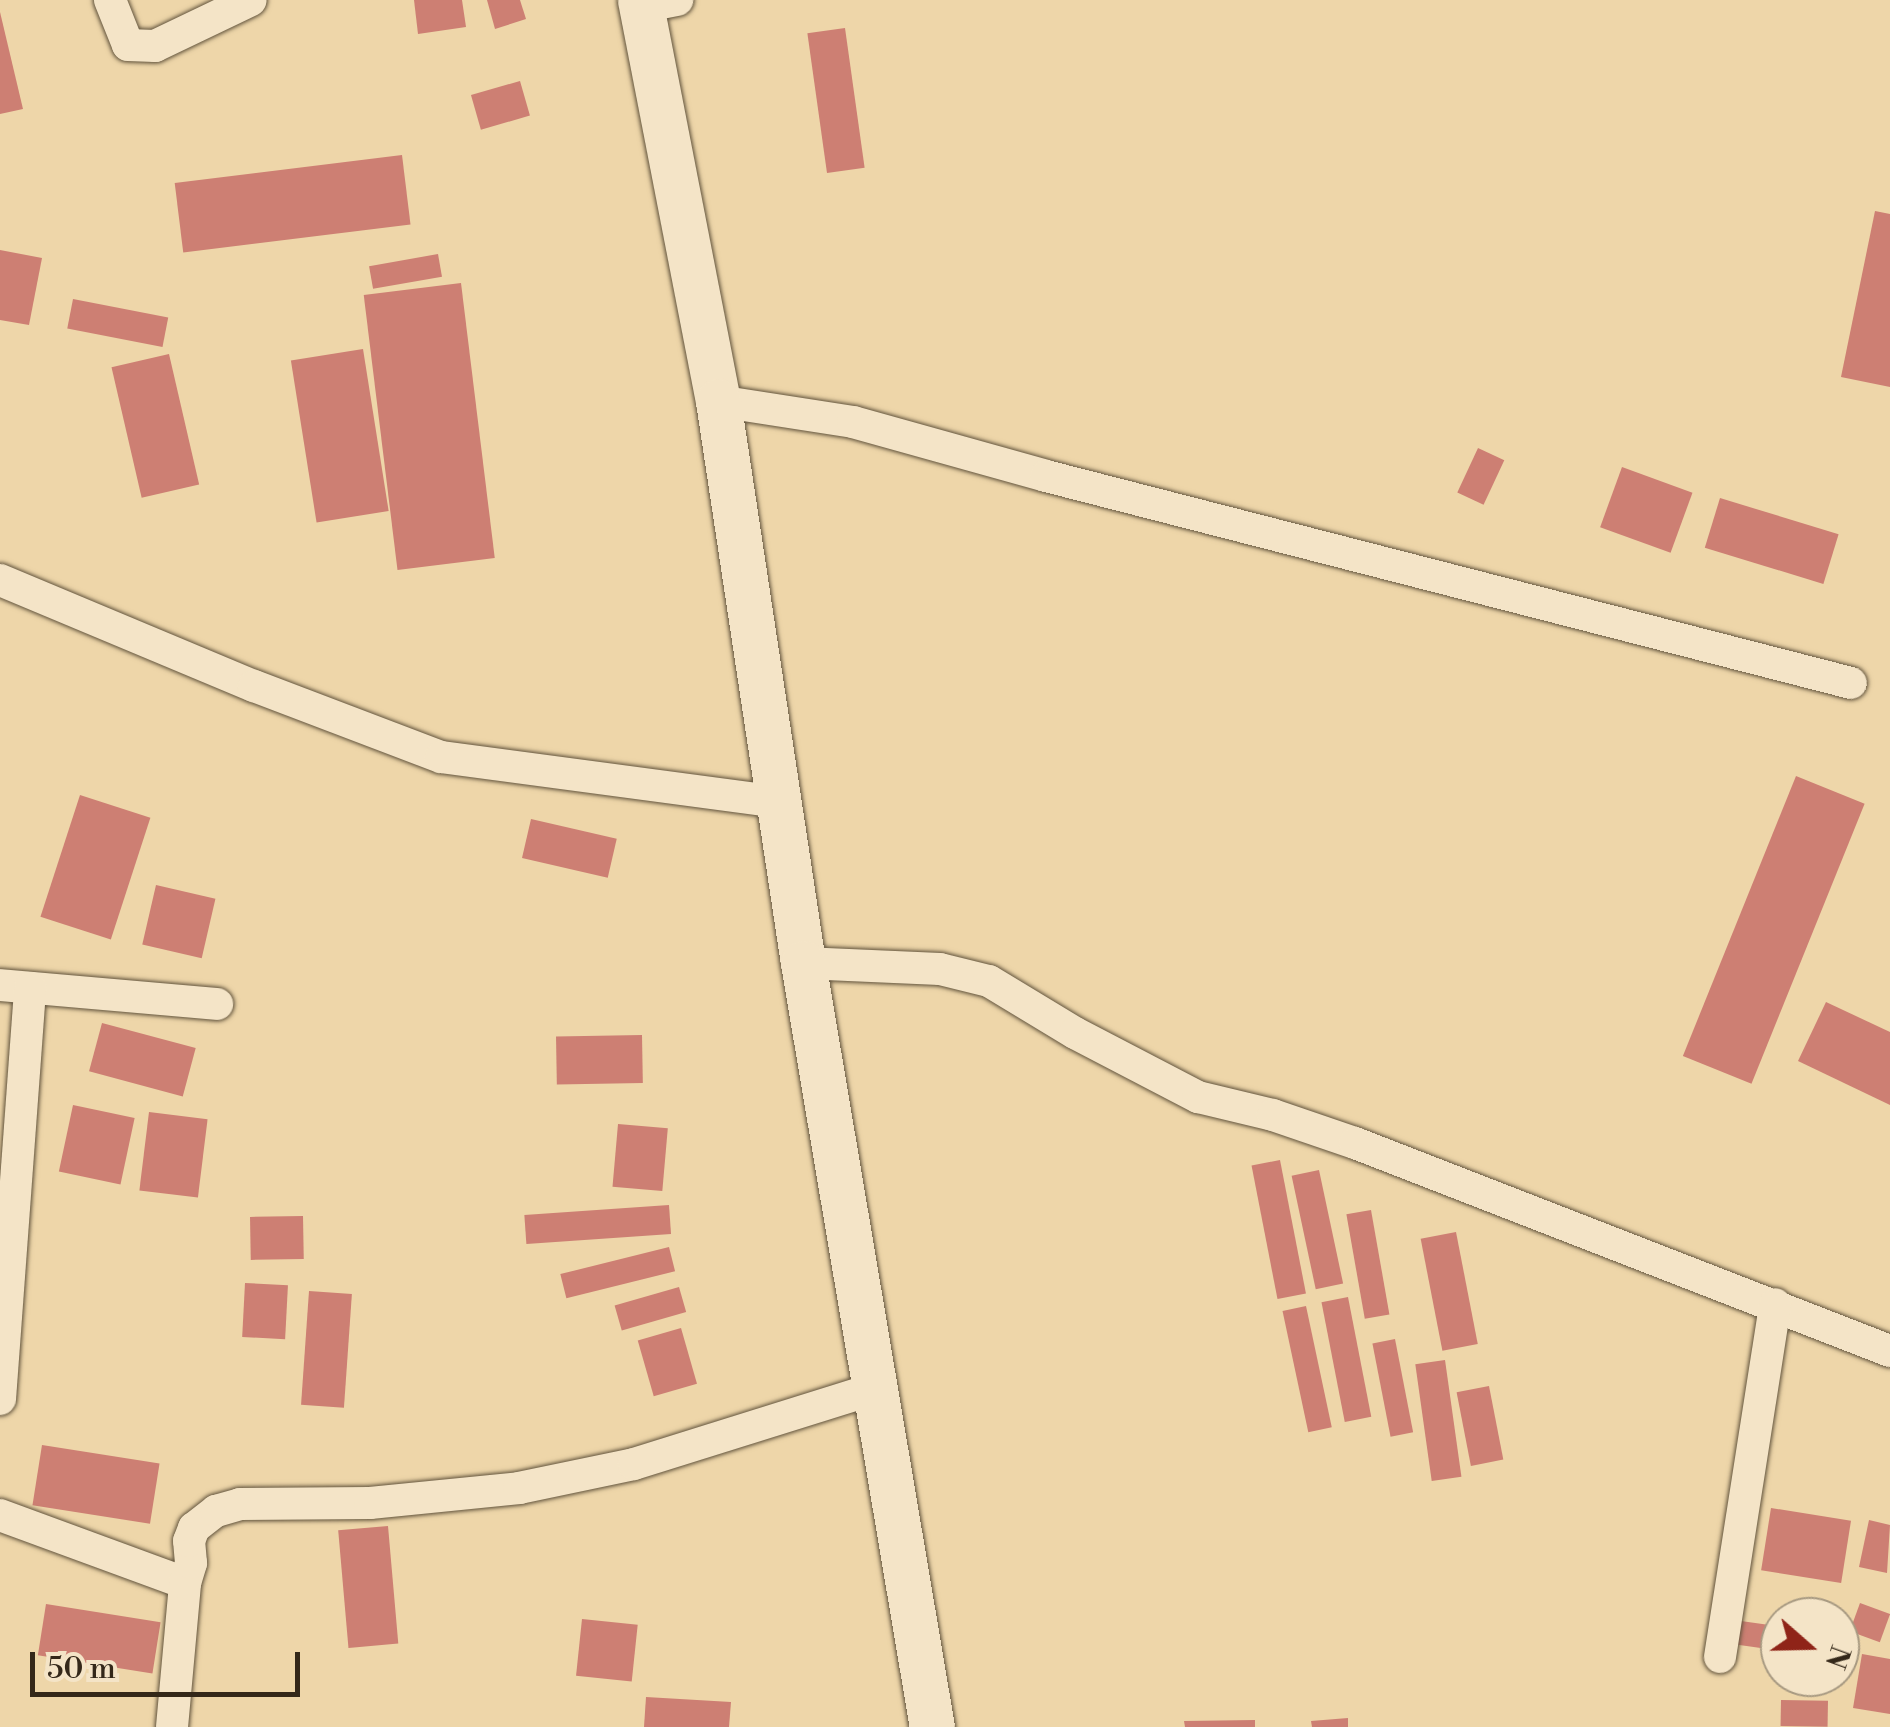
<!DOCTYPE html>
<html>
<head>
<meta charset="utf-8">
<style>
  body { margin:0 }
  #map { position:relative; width:1890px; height:1727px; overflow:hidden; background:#eed6a9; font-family:"Libre Bodoni",serif }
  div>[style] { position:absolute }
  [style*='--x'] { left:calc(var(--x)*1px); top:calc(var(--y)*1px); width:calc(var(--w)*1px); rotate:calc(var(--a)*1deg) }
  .building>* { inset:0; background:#cd7f73; transform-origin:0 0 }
  .roads { filter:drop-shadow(0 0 2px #62543d) drop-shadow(0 0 2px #62543d) }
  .minor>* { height:32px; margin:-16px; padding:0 16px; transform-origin:16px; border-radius:16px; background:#f4e4c7 }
  .secondary>* { height:45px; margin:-22.5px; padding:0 22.5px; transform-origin:22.5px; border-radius:22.5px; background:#f4e4c7 }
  span { translate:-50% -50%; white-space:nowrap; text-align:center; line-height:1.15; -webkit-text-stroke:10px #f4e4c7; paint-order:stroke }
  .north { position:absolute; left:1760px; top:1597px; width:100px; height:100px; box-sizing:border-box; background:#f4e4c7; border:2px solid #a79981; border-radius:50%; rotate:110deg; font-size:28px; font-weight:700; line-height:40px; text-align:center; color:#342819 }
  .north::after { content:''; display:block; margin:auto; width:35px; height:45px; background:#8f2418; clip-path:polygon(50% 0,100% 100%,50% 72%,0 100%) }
  .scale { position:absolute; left:30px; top:1652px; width:270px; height:45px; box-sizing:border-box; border:5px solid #342819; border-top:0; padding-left:12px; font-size:30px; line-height:35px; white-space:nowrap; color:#342819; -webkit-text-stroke:8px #f4e4c7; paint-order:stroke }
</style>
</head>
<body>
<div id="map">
  <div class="building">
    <div style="clip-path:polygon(414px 0,462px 0,466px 27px,418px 34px)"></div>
    <div style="clip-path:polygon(487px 0,520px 0,526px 19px,495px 29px)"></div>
    <div style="clip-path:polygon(0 12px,23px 109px,0 114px)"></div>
    <div style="left:845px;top:28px;width:141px;height:38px;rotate:82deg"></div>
    <div style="left:520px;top:81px;width:36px;height:51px;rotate:74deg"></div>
    <div style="left:402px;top:155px;width:70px;height:229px;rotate:83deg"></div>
    <div style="clip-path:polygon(1875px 211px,1890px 214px,1890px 387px,1841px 377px)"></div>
    <div style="clip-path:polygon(0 250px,42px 258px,29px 325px,0 320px)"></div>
    <div style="left:438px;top:254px;width:23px;height:70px;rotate:80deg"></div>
    <div style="left:461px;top:283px;width:277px;height:98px;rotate:83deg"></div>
    <div style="left:73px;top:299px;width:97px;height:30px;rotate:11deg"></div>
    <div style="left:363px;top:349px;width:164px;height:73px;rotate:81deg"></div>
    <div style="left:169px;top:354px;width:134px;height:59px;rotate:77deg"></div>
    <div style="left:1478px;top:448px;width:29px;height:49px;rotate:25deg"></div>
    <div style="left:1622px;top:467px;width:75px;height:64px;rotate:20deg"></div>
    <div style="left:1720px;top:498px;width:124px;height:52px;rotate:17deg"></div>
    <div style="left:1796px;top:776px;width:74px;height:302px;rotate:22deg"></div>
    <div style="left:80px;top:795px;width:74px;height:128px;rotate:18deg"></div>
    <div style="left:531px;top:819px;width:88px;height:40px;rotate:13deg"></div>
    <div style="left:156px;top:885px;width:61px;height:61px;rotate:13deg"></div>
    <div style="clip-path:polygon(1826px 1002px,1890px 1032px,1890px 1105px,1798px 1061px)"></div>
    <div style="left:102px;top:1023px;width:97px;height:50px;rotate:15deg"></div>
    <div style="left:642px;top:1035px;width:48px;height:86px;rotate:89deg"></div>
    <div style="left:73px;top:1105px;width:63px;height:68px;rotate:12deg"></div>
    <div style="left:149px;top:1112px;width:59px;height:79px;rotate:7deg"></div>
    <div style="left:618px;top:1124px;width:50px;height:63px;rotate:5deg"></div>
    <div style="left:1280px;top:1160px;width:136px;height:29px;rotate:79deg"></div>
    <div style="left:1319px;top:1170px;width:116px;height:28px;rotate:78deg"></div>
    <div style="left:669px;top:1205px;width:29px;height:145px;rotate:86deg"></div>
    <div style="left:1371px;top:1210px;width:106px;height:25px;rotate:80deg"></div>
    <div style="left:303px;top:1216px;width:43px;height:53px;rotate:89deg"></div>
    <div style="left:1456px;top:1232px;width:114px;height:36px;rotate:79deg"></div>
    <div style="left:669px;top:1247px;width:25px;height:112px;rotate:76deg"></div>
    <div style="left:245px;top:1283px;width:43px;height:54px;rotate:3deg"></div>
    <div style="left:679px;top:1287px;width:26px;height:67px;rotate:74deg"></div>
    <div style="left:309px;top:1291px;width:43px;height:114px;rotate:4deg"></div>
    <div style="left:1348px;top:1297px;width:122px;height:27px;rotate:79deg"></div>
    <div style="left:1306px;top:1306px;width:124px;height:24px;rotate:78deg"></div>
    <div style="left:681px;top:1328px;width:58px;height:45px;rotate:74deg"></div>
    <div style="left:1395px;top:1339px;width:95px;height:23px;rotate:79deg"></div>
    <div style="left:1445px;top:1360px;width:118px;height:30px;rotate:82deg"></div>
    <div style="left:1489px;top:1386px;width:75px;height:33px;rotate:79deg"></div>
    <div style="left:42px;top:1445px;width:119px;height:61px;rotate:9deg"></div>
    <div style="left:1771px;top:1508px;width:81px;height:63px;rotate:9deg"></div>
    <div style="clip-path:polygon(1869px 1520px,1890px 1525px,1887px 1573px,1859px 1567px)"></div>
    <div style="left:388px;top:1526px;width:118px;height:50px;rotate:85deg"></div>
    <div style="left:1860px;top:1603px;width:32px;height:30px;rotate:20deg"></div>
    <div style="left:46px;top:1604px;width:116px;height:52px;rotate:9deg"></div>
    <div style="left:582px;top:1619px;width:56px;height:57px;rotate:6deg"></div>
    <div style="left:1741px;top:1621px;width:34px;height:24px;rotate:8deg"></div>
    <div style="clip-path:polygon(1862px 1654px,1890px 1659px,1890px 1714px,1853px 1708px)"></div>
    <div style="clip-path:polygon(646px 1697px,731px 1702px,729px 1727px,644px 1727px)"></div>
    <div style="left:1781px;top:1700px;width:47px;height:26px;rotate:1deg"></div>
    <div style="clip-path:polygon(1348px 1718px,1348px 1727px,1312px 1727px,1311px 1721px)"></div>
    <div style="clip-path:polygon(1255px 1720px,1255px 1727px,1185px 1727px,1184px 1721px)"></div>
  </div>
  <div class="roads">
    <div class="minor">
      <div style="--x:110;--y:0;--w:48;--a:68.2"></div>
      <div style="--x:128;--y:45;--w:27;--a:2"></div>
      <div style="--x:155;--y:46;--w:106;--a:-25.6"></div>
      <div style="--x:641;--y:7;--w:37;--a:-11"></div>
      <div style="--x:718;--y:401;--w:137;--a:8.8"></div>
      <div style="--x:853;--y:422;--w:200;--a:15.6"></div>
      <div style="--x:1046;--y:476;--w:831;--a:14.42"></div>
      <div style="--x:0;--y:580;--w:275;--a:22.7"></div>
      <div style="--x:254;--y:686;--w:200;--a:20.8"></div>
      <div style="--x:441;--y:757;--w:341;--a:7.6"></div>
      <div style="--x:803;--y:963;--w:137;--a:2.5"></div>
      <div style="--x:940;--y:969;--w:50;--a:13.8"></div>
      <div style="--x:989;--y:981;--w:100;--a:31.2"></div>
      <div style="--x:1075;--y:1033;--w:139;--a:27.5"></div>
      <div style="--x:1198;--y:1097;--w:77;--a:13.5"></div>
      <div style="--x:1273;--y:1115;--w:87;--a:18.9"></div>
      <div style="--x:1355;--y:1143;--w:574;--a:21.25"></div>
      <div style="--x:0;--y:985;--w:218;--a:5"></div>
      <div style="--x:0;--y:1399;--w:412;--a:-85.8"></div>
      <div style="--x:0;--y:1515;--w:197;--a:20.2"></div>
      <div style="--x:1720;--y:1657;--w:357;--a:-81.1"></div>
      <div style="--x:172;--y:1727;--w:145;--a:-84.8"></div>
      <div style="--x:185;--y:1583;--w:21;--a:-73"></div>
      <div style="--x:191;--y:1563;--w:22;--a:-95"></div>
      <div style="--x:189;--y:1541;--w:14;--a:-69"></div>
      <div style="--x:194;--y:1528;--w:28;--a:-38"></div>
      <div style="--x:216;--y:1511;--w:25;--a:-16"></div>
      <div style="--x:240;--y:1504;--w:130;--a:-0.4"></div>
      <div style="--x:370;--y:1503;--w:150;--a:-5.7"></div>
      <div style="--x:519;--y:1488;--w:117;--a:-11.8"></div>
      <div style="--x:634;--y:1464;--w:251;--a:-17.4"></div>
    </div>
    <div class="secondary">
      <div style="--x:640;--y:0;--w:409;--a:79"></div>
      <div style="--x:718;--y:401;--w:568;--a:81.4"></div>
      <div style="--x:803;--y:963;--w:775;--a:80.42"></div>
    </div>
  </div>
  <div class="north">N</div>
  <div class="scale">50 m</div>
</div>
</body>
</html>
